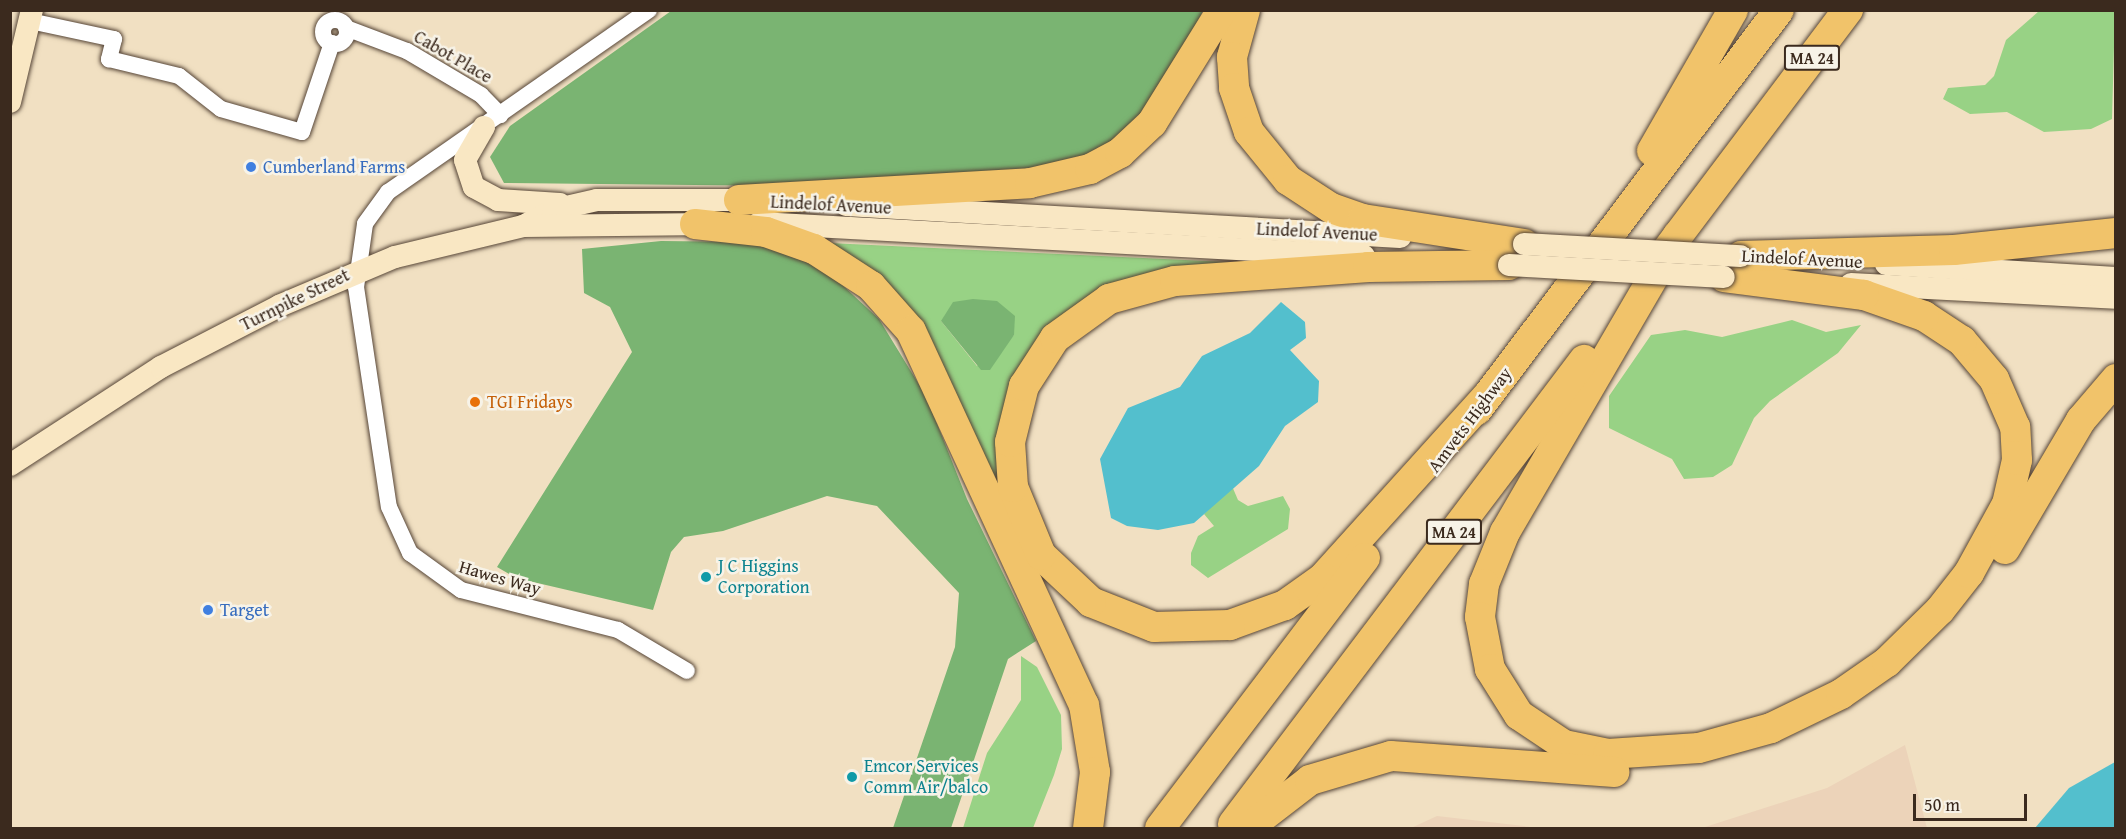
<!DOCTYPE html>
<html>
<head>
<meta charset="utf-8">
<style>
  body { margin:0 }
  #map { position:relative; width:2126px; height:839px; overflow:hidden; background:#f1e0c2; font-family:"Gentium Book Plus",serif }
  div>[style] { position:absolute }
  [style*='--x'] { left:calc(var(--x)*1px); top:calc(var(--y)*1px); width:calc(var(--w)*1px); rotate:calc(var(--a)*1deg) }
  .built>* { inset:0; background:#ecd3b9 }
  .green>* { inset:0; background:#98d285 }
  .forest>* { inset:0; background:#7ab472 }
  .water>* { inset:0; background:#53bfcd }
  .roads { filter:drop-shadow(0 0 2px #564537) drop-shadow(0 0 2px #564537) }
  .street>* { height:16px; margin:-8px; padding:0 8px; transform-origin:8px; border-radius:8px; background:#fff }
  .street>.ring { margin:-8px; padding:0; box-sizing:content-box; background:none; border:16px solid #fff; border-radius:50% }
  .secondary>* { height:22px; margin:-11px; padding:0 11px; transform-origin:11px; border-radius:11px; background:#f9e7c3 }
  .highway>* { height:30px; margin:-15px; padding:0 15px; transform-origin:15px; border-radius:15px; background:#f1c36a }
  .bridges { filter:drop-shadow(0 0 2px #564537) drop-shadow(0 0 2px #564537) }
  .secondary-bridge>* { height:22px; margin:-11px; padding:0 11px; transform-origin:11px; border-radius:11px; background:#f9e7c3 }
  .dots>* { width:16px; height:16px; translate:-50% -50%; box-sizing:border-box; border:3px solid #f7f3e8; border-radius:50% }
  span { translate:-50% -50%; white-space:nowrap; text-align:center; line-height:1.15; -webkit-text-stroke:5px #f7f3e8; paint-order:stroke }
  .shield-label span { padding:2px 4px; background:#f7f3e8; border:2px solid; border-radius:4px; -webkit-text-stroke-width:0 }
  .shield-label { font-size:16px; color:#3b2a1e; font-weight:700 }
  .street-label { font-size:18px; color:#3b2a1e }
  .shop-label { font-size:18px; color:#366cbe }
  .left { translate:0 -50%; text-align:left }
  .food-label { font-size:18px; color:#c56008 }
  .culture-label { font-size:18px; color:#0d838f }
  .frame { position:absolute; inset:0; border:12px solid #3b2a1e; pointer-events:none }
  .scale { position:absolute; left:1913px; top:794px; width:114px; height:27px; box-sizing:border-box; border:3px solid #3b2a1e; border-top:0; padding-left:8px; font-size:18px; line-height:21px; white-space:nowrap; color:#3b2a1e; -webkit-text-stroke:4px #f7f3e8; paint-order:stroke }
</style>
</head>
<body>
<div id="map">
  <div class="built">
    <div style="clip-path:polygon(1905px 745px,1927px 828px,1702px 828px,1827px 788px)"></div>
    <div style="clip-path:polygon(1437px 816px,1540px 828px,1411px 828px)"></div>
  </div>
  <div class="green">
    <div style="clip-path:polygon(2039px 11px,2115px 11px,2112px 119px,2091px 129px,2044px 132px,2007px 112px,1970px 114px,1943px 99px,1948px 88px,1985px 85px,1994px 76px,2006px 40px)"></div>
    <div style="clip-path:polygon(evenodd,829px 243px,1248px 263px,1056px 321px,1006px 497px,872px 270px,829px 243px,941px 321px,1014px 335px,977px 366px,941px 321px)"></div>
    <div style="clip-path:polygon(1792px 320px,1826px 332px,1861px 325px,1838px 353px,1770px 401px,1754px 418px,1732px 465px,1713px 477px,1684px 479px,1672px 459px,1609px 428px,1609px 396px,1651px 335px,1685px 330px,1722px 337px)"></div>
    <div style="clip-path:polygon(1232px 486px,1238px 500px,1248px 506px,1283px 496px,1290px 509px,1288px 529px,1208px 578px,1191px 565px,1191px 553px,1198px 536px,1214px 526px,1204px 514px)"></div>
    <div style="clip-path:polygon(1021px 656px,1037px 667px,1061px 715px,1062px 749px,1054px 775px,1033px 828px,963px 828px,987px 753px,1021px 700px)"></div>
  </div>
  <div class="forest">
    <div style="clip-path:polygon(671px 11px,1203px 11px,1155px 101px,1135px 127px,1079px 162px,1029px 172px,789px 186px,504px 183px,490px 157px,510px 126px)"></div>
    <div style="clip-path:polygon(661px 241px,752px 242px,825px 269px,879px 319px,926px 396px,967px 499px,1036px 641px,1008px 659px,951px 828px,893px 828px,955px 647px,959px 593px,877px 506px,827px 496px,723px 531px,684px 537px,671px 552px,653px 610px,516px 578px,497px 567px,632px 352px,610px 307px,584px 293px,582px 249px)"></div>
    <div style="clip-path:polygon(973px 299px,997px 301px,1015px 316px,1014px 335px,990px 370px,981px 370px,941px 321px,953px 302px)"></div>
  </div>
  <div class="water">
    <div style="clip-path:polygon(1281px 302px,1305px 322px,1306px 338px,1290px 350px,1319px 381px,1318px 402px,1285px 426px,1259px 466px,1194px 523px,1158px 530px,1127px 526px,1111px 518px,1100px 459px,1128px 408px,1180px 387px,1202px 356px,1250px 333px)"></div>
    <div style="clip-path:polygon(2115px 762px,2115px 828px,2035px 828px,2069px 788px)"></div>
  </div>
  <div class="roads">
    <div class="street">
      <div style="--x:649;--y:10;--w:318;--a:145.1"></div>
      <div style="--x:388;--y:192;--w:39;--a:126"></div>
      <div style="--x:365;--y:224;--w:64;--a:98.1"></div>
      <div style="--x:356;--y:287;--w:222;--a:81.5"></div>
      <div style="--x:389;--y:507;--w:51;--a:65.5"></div>
      <div style="--x:410;--y:553;--w:63;--a:36"></div>
      <div style="--x:461;--y:590;--w:162;--a:14.3"></div>
      <div style="--x:618;--y:630;--w:80;--a:30.7"></div>
      <div class="ring" style="left:323px;top:20px;width:8px;height:8px"></div>
      <div style="--x:30;--y:21;--w:86;--a:12.1"></div>
      <div style="--x:114;--y:39;--w:21;--a:104"></div>
      <div style="--x:109;--y:59;--w:72;--a:13.7"></div>
      <div style="--x:179;--y:76;--w:53;--a:38.2"></div>
      <div style="--x:221;--y:109;--w:84;--a:15.9"></div>
      <div style="--x:302;--y:132;--w:94;--a:-71.4"></div>
      <div style="--x:346;--y:28;--w:65;--a:20.7"></div>
      <div style="--x:407;--y:51;--w:86;--a:30.7"></div>
      <div style="--x:481;--y:95;--w:28;--a:46"></div>
    </div>
    <div class="secondary">
      <div style="--x:10;--y:102;--w:95;--a:-76.6"></div>
      <div style="--x:484;--y:127;--w:38;--a:120"></div>
      <div style="--x:465;--y:160;--w:28;--a:72"></div>
      <div style="--x:474;--y:187;--w:27;--a:28"></div>
      <div style="--x:498;--y:200;--w:62;--a:3.7"></div>
      <div style="--x:846;--y:205;--w:555;--a:3.31"></div>
      <div style="--x:759;--y:223;--w:606;--a:3.12"></div>
      <div style="--x:527;--y:224;--w:30;--a:-28"></div>
      <div style="--x:553;--y:210;--w:45;--a:-12.8"></div>
      <div style="--x:597;--y:200;--w:156;--a:0"></div>
      <div style="--x:1886;--y:264;--w:230;--a:3.5"></div>
      <div style="--x:1851;--y:284;--w:265;--a:3"></div>
      <div style="--x:10;--y:465;--w:180;--a:-33"></div>
      <div style="--x:161;--y:367;--w:133;--a:-27.3"></div>
      <div style="--x:279;--y:306;--w:126;--a:-22.9"></div>
      <div style="--x:395;--y:257;--w:132;--a:-13.6"></div>
      <div style="--x:523;--y:226;--w:188;--a:-0.6"></div>
    </div>
    <div class="highway">
      <div style="--x:1245;--y:10;--w:49;--a:105.5"></div>
      <div style="--x:1232;--y:57;--w:31;--a:86"></div>
      <div style="--x:1234;--y:88;--w:46;--a:71.2"></div>
      <div style="--x:1249;--y:132;--w:62;--a:50.9"></div>
      <div style="--x:1288;--y:180;--w:51;--a:33.1"></div>
      <div style="--x:1331;--y:208;--w:34;--a:19"></div>
      <div style="--x:1363;--y:219;--w:163;--a:8.8"></div>
      <div style="--x:1652;--y:151;--w:163;--a:-60.1"></div>
      <div style="--x:739;--y:200;--w:291;--a:-3.3"></div>
      <div style="--x:1030;--y:183;--w:62;--a:-13.1"></div>
      <div style="--x:1090;--y:169;--w:34;--a:-28"></div>
      <div style="--x:1120;--y:153;--w:44;--a:-43.2"></div>
      <div style="--x:1152;--y:123;--w:133;--a:-58.2"></div>
      <div style="--x:695;--y:224;--w:71;--a:6.4"></div>
      <div style="--x:766;--y:232;--w:51;--a:19.5"></div>
      <div style="--x:814;--y:249;--w:68;--a:33"></div>
      <div style="--x:871;--y:286;--w:60;--a:48.4"></div>
      <div style="--x:911;--y:331;--w:412;--a:65.2"></div>
      <div style="--x:1084;--y:705;--w:68;--a:80.7"></div>
      <div style="--x:1095;--y:772;--w:56;--a:97.1"></div>
      <div style="--x:1678;--y:235;--w:344;--a:120.2"></div>
      <div style="--x:1505;--y:532;--w:56;--a:112"></div>
      <div style="--x:1484;--y:584;--w:33;--a:97"></div>
      <div style="--x:1480;--y:617;--w:53;--a:79.1"></div>
      <div style="--x:1490;--y:669;--w:54;--a:57.8"></div>
      <div style="--x:1519;--y:715;--w:54;--a:33.7"></div>
      <div style="--x:1564;--y:745;--w:45;--a:11.6"></div>
      <div style="--x:1608;--y:754;--w:91;--a:-3.8"></div>
      <div style="--x:1699;--y:748;--w:75;--a:-15.5"></div>
      <div style="--x:1771;--y:728;--w:78;--a:-25.9"></div>
      <div style="--x:1841;--y:694;--w:56;--a:-34.8"></div>
      <div style="--x:1887;--y:662;--w:74;--a:-44.5"></div>
      <div style="--x:1940;--y:610;--w:47;--a:-51.9"></div>
      <div style="--x:1969;--y:573;--w:79;--a:-61.2"></div>
      <div style="--x:2007;--y:504;--w:45;--a:-77.2"></div>
      <div style="--x:2017;--y:460;--w:33;--a:-93"></div>
      <div style="--x:2015;--y:427;--w:52;--a:-113.6"></div>
      <div style="--x:1994;--y:379;--w:50;--a:-130.1"></div>
      <div style="--x:1962;--y:341;--w:45;--a:-146.7"></div>
      <div style="--x:1924;--y:316;--w:64;--a:-160.7"></div>
      <div style="--x:1864;--y:295;--w:141;--a:-172.7"></div>
      <div style="--x:1667;--y:250;--w:301;--a:-53"></div>
      <div style="--x:1741;--y:256;--w:213;--a:-1.6"></div>
      <div style="--x:1954;--y:250;--w:163;--a:-6"></div>
      <div style="--x:1489;--y:394;--w:248;--a:132.1"></div>
      <div style="--x:1323;--y:578;--w:47;--a:144.6"></div>
      <div style="--x:1285;--y:605;--w:59;--a:160"></div>
      <div style="--x:1230;--y:625;--w:76;--a:178.5"></div>
      <div style="--x:1154;--y:627;--w:68;--a:-158.4"></div>
      <div style="--x:1091;--y:602;--w:69;--a:-136.8"></div>
      <div style="--x:1041;--y:555;--w:74;--a:-112.4"></div>
      <div style="--x:1013;--y:487;--w:45;--a:-93.8"></div>
      <div style="--x:1010;--y:442;--w:58;--a:-76"></div>
      <div style="--x:1024;--y:386;--w:57;--a:-57.1"></div>
      <div style="--x:1055;--y:338;--w:67;--a:-35.8"></div>
      <div style="--x:1109;--y:299;--w:68;--a:-15.3"></div>
      <div style="--x:1175;--y:281;--w:194;--a:-4.1"></div>
      <div style="--x:1368;--y:267;--w:141;--a:-0.8"></div>
      <div style="--x:1477;--y:410;--w:501;--a:-52.95"></div>
      <div style="--x:2005;--y:549;--w:150;--a:-59.5"></div>
      <div style="--x:2081;--y:420;--w:54;--a:-49.5"></div>
      <div style="--x:1233;--y:824;--w:582;--a:-52.89"></div>
      <div style="--x:1160;--y:828;--w:339;--a:-52.8"></div>
      <div style="--x:1248;--y:828;--w:78;--a:-37.7"></div>
      <div style="--x:1310;--y:780;--w:84;--a:-16.5"></div>
      <div style="--x:1391;--y:756;--w:224;--a:4.1"></div>
    </div>
  </div>
  <div class="bridges">
    <div class="secondary-bridge">
      <div style="--x:1524;--y:244;--w:217;--a:3.2"></div>
      <div style="--x:1509;--y:265;--w:215;--a:3.2"></div>
    </div>
  </div>
  <div class="dots">
    <div style="left:251px;top:167px;background:#3f7fe0"></div>
    <div style="left:475px;top:402px;background:#e8710a"></div>
    <div style="left:706px;top:577px;background:#0f9aa8"></div>
    <div style="left:208px;top:610px;background:#3f7fe0"></div>
    <div style="left:852px;top:777px;background:#0f9aa8"></div>
  </div>
  <div class="shield-label">
    <span style="left:1812px;top:58px">MA 24</span>
    <span style="left:1454px;top:532px">MA 24</span>
  </div>
  <div class="street-label">
    <span style="left:453px;top:57px;rotate:30deg">Cabot Place</span>
    <span style="left:831px;top:205px;rotate:3deg">Lindelof Avenue</span>
    <span style="left:1317px;top:232px;rotate:3deg">Lindelof Avenue</span>
    <span style="left:1802px;top:259px;rotate:3deg">Lindelof Avenue</span>
    <span style="left:295px;top:300px;rotate:-26deg">Turnpike Street</span>
    <span style="left:1470px;top:420px;rotate:-53deg">Amvets Highway</span>
    <span style="left:500px;top:578px;rotate:16deg">Hawes Way</span>
  </div>
  <div class="shop-label">
    <span class="left" style="left:263px;top:167px">Cumberland Farms</span>
    <span class="left" style="left:220px;top:610px">Target</span>
  </div>
  <div class="food-label">
    <span class="left" style="left:487px;top:402px">TGI Fridays</span>
  </div>
  <div class="culture-label">
    <span class="left" style="left:718px;top:577px">J C Higgins<br>Corporation</span>
    <span class="left" style="left:864px;top:777px">Emcor Services<br>Comm Air/balco</span>
  </div>
  <div class="frame"></div>
  <div class="scale">50 m</div>
</div>
</body>
</html>
